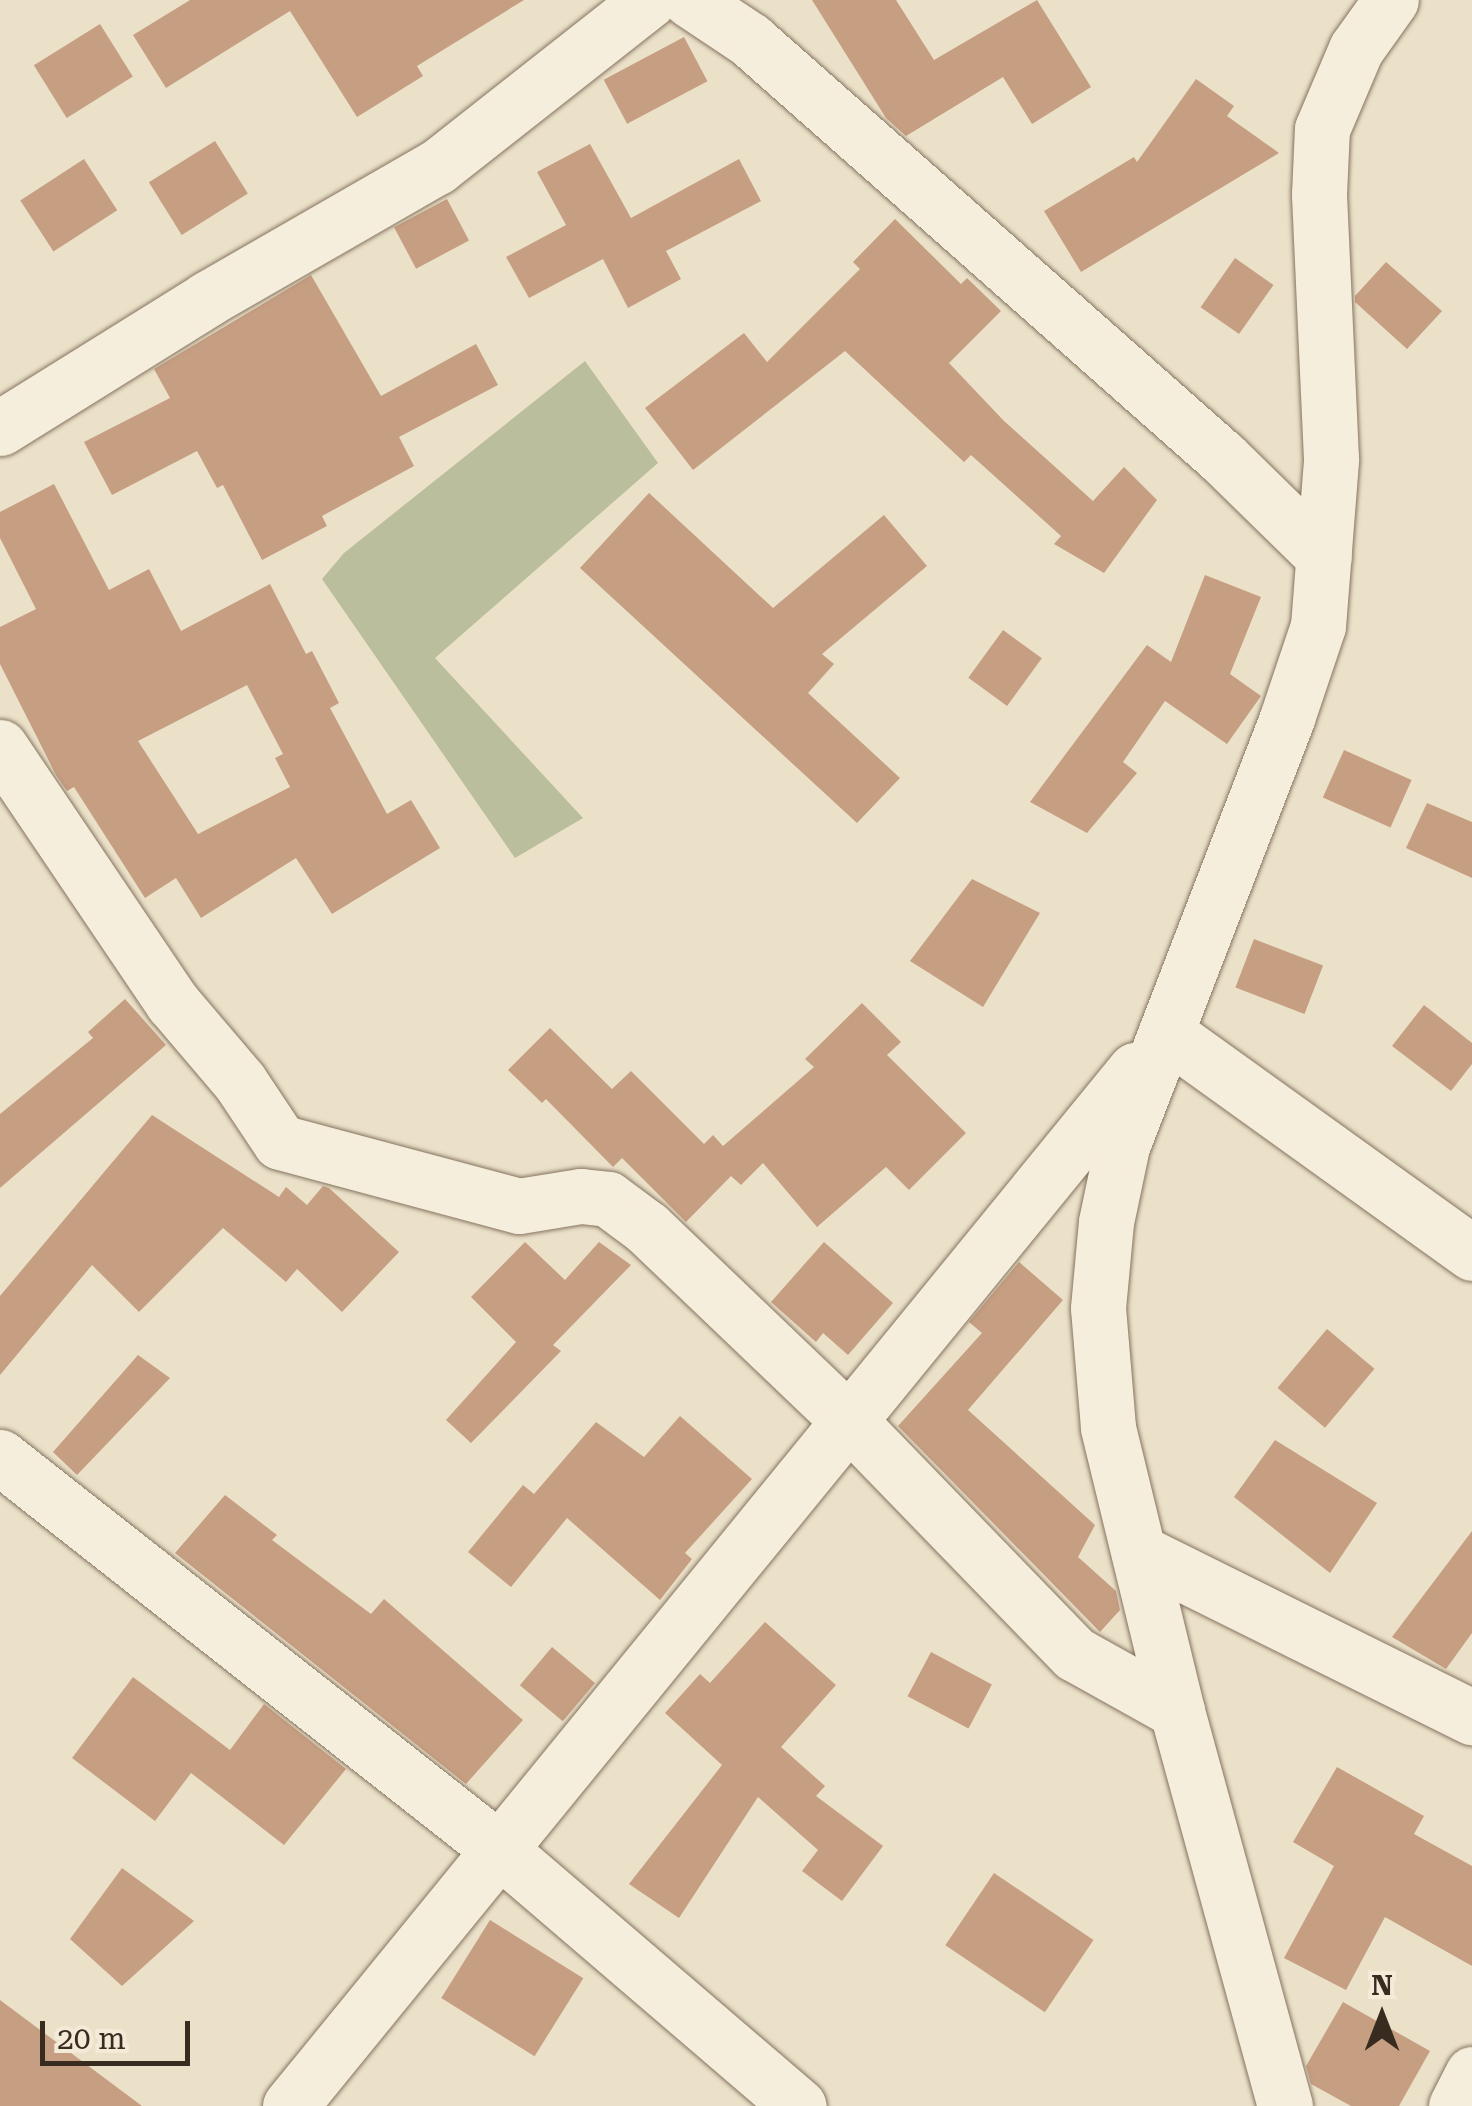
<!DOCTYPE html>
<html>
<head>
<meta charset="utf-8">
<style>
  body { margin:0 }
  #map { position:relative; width:1472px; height:2106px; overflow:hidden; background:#ebe1c9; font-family:"Roboto Serif",serif }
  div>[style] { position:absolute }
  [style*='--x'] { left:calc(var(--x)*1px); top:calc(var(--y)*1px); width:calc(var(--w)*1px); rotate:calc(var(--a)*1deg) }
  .cemetery>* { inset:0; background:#babe9c }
  .building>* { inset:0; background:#c69e82; transform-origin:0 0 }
  .roads { filter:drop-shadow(0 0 2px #86745f) drop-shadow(0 0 2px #86745f) }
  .minor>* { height:55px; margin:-27.5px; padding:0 27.5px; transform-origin:27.5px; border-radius:27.5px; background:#f6eedc }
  span { translate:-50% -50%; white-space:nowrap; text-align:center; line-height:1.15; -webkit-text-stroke:10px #f3ebd8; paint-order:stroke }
  .north { position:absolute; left:1332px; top:1966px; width:100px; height:100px; -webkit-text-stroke:8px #f3ebd8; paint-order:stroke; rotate:0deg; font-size:28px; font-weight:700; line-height:40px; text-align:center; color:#382c21 }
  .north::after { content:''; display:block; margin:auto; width:35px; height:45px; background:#382c21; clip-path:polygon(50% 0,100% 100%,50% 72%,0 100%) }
  .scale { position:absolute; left:40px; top:2021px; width:150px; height:45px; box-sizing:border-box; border:5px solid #382c21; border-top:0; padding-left:12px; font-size:30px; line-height:35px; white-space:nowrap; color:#382c21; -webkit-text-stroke:8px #f3ebd8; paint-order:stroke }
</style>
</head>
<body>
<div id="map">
  <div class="cemetery">
    <div style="clip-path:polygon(585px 361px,658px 463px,435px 658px,583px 818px,515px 858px,322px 579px,344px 553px)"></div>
  </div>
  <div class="building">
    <div style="clip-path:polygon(190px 0,524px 0,417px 66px,423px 76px,357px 117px,290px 11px,166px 88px,133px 35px)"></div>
    <div style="clip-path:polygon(812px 0,896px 0,934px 60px,1037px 0,1091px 87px,1032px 124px,1003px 77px,906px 136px,886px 118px)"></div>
    <div style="left:100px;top:24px;width:62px;height:78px;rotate:58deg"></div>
    <div style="left:684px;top:37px;width:50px;height:91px;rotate:62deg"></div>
    <div style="clip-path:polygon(1196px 79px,1234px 106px,1227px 116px,1279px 153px,1081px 272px,1044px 211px,1134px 157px,1137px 162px)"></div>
    <div style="left:215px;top:141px;width:62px;height:78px;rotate:58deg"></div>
    <div style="clip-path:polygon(590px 144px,631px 218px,739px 159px,761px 201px,666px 251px,681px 279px,628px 308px,603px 259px,529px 298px,506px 257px,566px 225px,537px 172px)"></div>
    <div style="left:84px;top:159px;width:61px;height:76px;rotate:57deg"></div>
    <div style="left:447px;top:199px;width:47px;height:60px;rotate:62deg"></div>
    <div style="clip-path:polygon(895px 219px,961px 284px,967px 278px,1001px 311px,949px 363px,1004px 421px,1093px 501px,1124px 467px,1157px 500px,1104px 573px,1054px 544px,1061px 536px,971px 455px,964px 462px,845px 351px,693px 470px,645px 408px,744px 333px,767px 362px,860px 269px,853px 262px)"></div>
    <div style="left:1235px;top:258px;width:47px;height:60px;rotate:35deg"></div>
    <div style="clip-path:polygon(1386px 262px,1442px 311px,1407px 349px,1355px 302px,1355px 296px)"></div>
    <div style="clip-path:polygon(311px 275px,381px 396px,476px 344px,498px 385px,399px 437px,414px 466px,322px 516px,327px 526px,262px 560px,223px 485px,217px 488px,197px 451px,112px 495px,84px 442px,170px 398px,154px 369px)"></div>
    <div style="clip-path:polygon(evenodd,54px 484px,109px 590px,149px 569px,181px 631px,270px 584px,306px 654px,312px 651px,339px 703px,330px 708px,387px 814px,411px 800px,440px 848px,332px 914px,296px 858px,201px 918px,176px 878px,145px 898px,74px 787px,67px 791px,56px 775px,0 664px,0 627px,36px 609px,0 538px,0 512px,54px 484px,247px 685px,283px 754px,275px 758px,290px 787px,198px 834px,138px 741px,247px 685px)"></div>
    <div style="clip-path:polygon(649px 493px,773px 608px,884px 515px,927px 566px,822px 654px,834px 664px,808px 693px,900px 778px,857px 823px,580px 568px)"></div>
    <div style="clip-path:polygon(1205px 575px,1261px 597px,1230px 674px,1261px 696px,1227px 744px,1165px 701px,1123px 762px,1137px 773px,1087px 833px,1030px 802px,1147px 645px,1171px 662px)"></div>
    <div style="left:1003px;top:630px;width:48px;height:59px;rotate:36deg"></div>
    <div style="left:1344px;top:750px;width:74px;height:52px;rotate:24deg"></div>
    <div style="clip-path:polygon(1427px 803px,1472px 822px,1472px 878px,1406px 848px)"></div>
    <div style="clip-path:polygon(972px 879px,1040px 913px,983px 1007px,910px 961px)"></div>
    <div style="left:1254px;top:939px;width:74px;height:52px;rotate:21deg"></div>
    <div style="clip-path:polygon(125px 999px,166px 1045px,0 1188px,0 1114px,93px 1038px,88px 1032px)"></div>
    <div style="clip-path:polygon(862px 1003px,901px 1042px,887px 1055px,966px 1133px,909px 1190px,886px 1167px,817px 1227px,763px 1163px,741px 1185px,731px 1176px,686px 1222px,622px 1158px,613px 1167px,546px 1099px,542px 1103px,508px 1070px,550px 1028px,612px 1089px,631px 1071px,704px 1144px,713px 1135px,723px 1146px,814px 1067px,805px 1059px)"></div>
    <div style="clip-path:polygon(1424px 1005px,1472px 1043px,1472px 1064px,1451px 1091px,1392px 1046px)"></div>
    <div style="clip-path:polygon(152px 1115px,279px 1197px,286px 1187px,307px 1205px,323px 1186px,329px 1188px,399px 1252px,342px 1312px,297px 1269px,286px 1282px,223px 1228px,139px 1312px,92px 1265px,0 1375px,0 1296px)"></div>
    <div style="clip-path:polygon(525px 1242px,565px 1280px,599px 1242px,631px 1265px,553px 1345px,561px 1351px,471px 1443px,446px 1420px,516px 1342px,471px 1297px)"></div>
    <div style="clip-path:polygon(824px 1242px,893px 1303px,848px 1355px,823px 1333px,816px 1342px,771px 1302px)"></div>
    <div style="clip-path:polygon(1019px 1262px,1063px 1300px,968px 1410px,1095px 1525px,1078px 1557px,1116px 1591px,1120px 1610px,1100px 1632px,898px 1426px,982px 1333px,969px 1322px)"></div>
    <div style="left:1327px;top:1329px;width:62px;height:77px;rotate:40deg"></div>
    <div style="clip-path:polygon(138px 1355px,170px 1378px,77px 1475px,53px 1452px)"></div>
    <div style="clip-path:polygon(680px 1416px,752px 1479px,685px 1553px,692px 1559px,660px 1600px,567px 1518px,511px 1587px,468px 1552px,523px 1485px,534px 1494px,596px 1422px,644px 1457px)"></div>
    <div style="clip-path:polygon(1275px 1440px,1377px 1503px,1330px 1573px,1234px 1497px)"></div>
    <div style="clip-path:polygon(225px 1495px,277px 1535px,272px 1540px,371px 1614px,384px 1599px,523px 1720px,466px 1784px,175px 1553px)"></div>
    <div style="clip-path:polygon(1472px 1531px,1472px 1633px,1446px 1669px,1392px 1637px)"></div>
    <div style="clip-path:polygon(765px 1622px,836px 1685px,781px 1747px,825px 1786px,816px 1796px,883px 1846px,842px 1901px,802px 1871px,818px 1850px,758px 1797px,679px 1918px,629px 1884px,722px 1765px,665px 1713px,700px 1674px,710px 1683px)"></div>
    <div style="left:552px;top:1647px;width:56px;height:50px;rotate:40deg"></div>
    <div style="left:931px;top:1652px;width:69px;height:50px;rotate:28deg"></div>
    <div style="clip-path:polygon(133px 1677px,230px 1750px,264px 1704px,346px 1769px,284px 1845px,191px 1773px,155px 1821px,72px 1758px)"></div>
    <div style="clip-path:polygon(1337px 1767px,1424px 1816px,1414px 1834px,1472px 1866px,1472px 1966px,1385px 1917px,1346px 1990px,1284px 1958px,1334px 1866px,1293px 1842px)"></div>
    <div style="clip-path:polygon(122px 1868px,194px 1921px,122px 1986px,70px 1939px)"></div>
    <div style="left:994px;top:1873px;width:120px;height:87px;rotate:34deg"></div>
    <div style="left:490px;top:1920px;width:110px;height:92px;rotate:32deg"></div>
    <div style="clip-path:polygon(0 2000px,142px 2106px,0 2106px)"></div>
    <div style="clip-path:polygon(1343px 2002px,1430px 2051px,1399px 2106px,1351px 2106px,1311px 2084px,1306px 2066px)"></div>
  </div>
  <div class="roads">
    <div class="minor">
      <div style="--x:690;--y:0;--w:72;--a:33.7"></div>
      <div style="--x:750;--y:40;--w:631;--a:41.47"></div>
      <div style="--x:1223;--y:458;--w:141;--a:44.4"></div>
      <div style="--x:0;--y:428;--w:244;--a:-31.9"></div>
      <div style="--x:207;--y:299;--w:265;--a:-29.9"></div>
      <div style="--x:437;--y:167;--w:270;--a:-38.2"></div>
      <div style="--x:0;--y:747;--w:308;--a:56"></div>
      <div style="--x:172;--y:1002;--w:105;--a:49.6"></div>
      <div style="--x:240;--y:1082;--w:72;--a:56.3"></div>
      <div style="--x:280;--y:1142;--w:247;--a:15"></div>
      <div style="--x:519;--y:1206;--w:63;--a:-9.2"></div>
      <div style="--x:581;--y:1196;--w:27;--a:6"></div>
      <div style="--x:608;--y:1199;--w:49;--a:36.6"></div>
      <div style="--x:647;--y:1228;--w:277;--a:43.7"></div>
      <div style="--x:847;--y:1419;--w:327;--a:45.9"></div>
      <div style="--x:1075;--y:1654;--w:117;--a:29.2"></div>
      <div style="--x:1166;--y:1033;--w:377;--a:35.7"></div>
      <div style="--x:0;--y:1457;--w:637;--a:38.18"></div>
      <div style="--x:501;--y:1851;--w:392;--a:40.6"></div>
      <div style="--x:1139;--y:1552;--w:372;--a:26.4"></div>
      <div style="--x:290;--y:2106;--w:1337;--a:-50.8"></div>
      <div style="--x:1285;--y:2106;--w:409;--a:-105.3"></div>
      <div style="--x:1177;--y:1711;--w:292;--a:-103.7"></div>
      <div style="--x:1108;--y:1427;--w:119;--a:-94.8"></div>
      <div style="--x:1098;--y:1308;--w:86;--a:-84.7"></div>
      <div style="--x:1106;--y:1222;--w:78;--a:-78.1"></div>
      <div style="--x:1122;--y:1146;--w:459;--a:-68.9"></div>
      <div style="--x:1287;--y:718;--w:97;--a:-71.4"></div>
      <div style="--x:1318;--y:626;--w:168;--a:-85.5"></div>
      <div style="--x:1331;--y:459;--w:265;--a:-92.6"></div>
      <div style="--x:1319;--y:194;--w:65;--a:-87.4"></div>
      <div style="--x:1322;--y:129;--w:87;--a:-67"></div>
      <div style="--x:1356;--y:49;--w:60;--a:-54.5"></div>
      <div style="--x:1456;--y:2106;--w:36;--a:-63"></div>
    </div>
  </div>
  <div class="north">N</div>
  <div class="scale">20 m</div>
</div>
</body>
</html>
